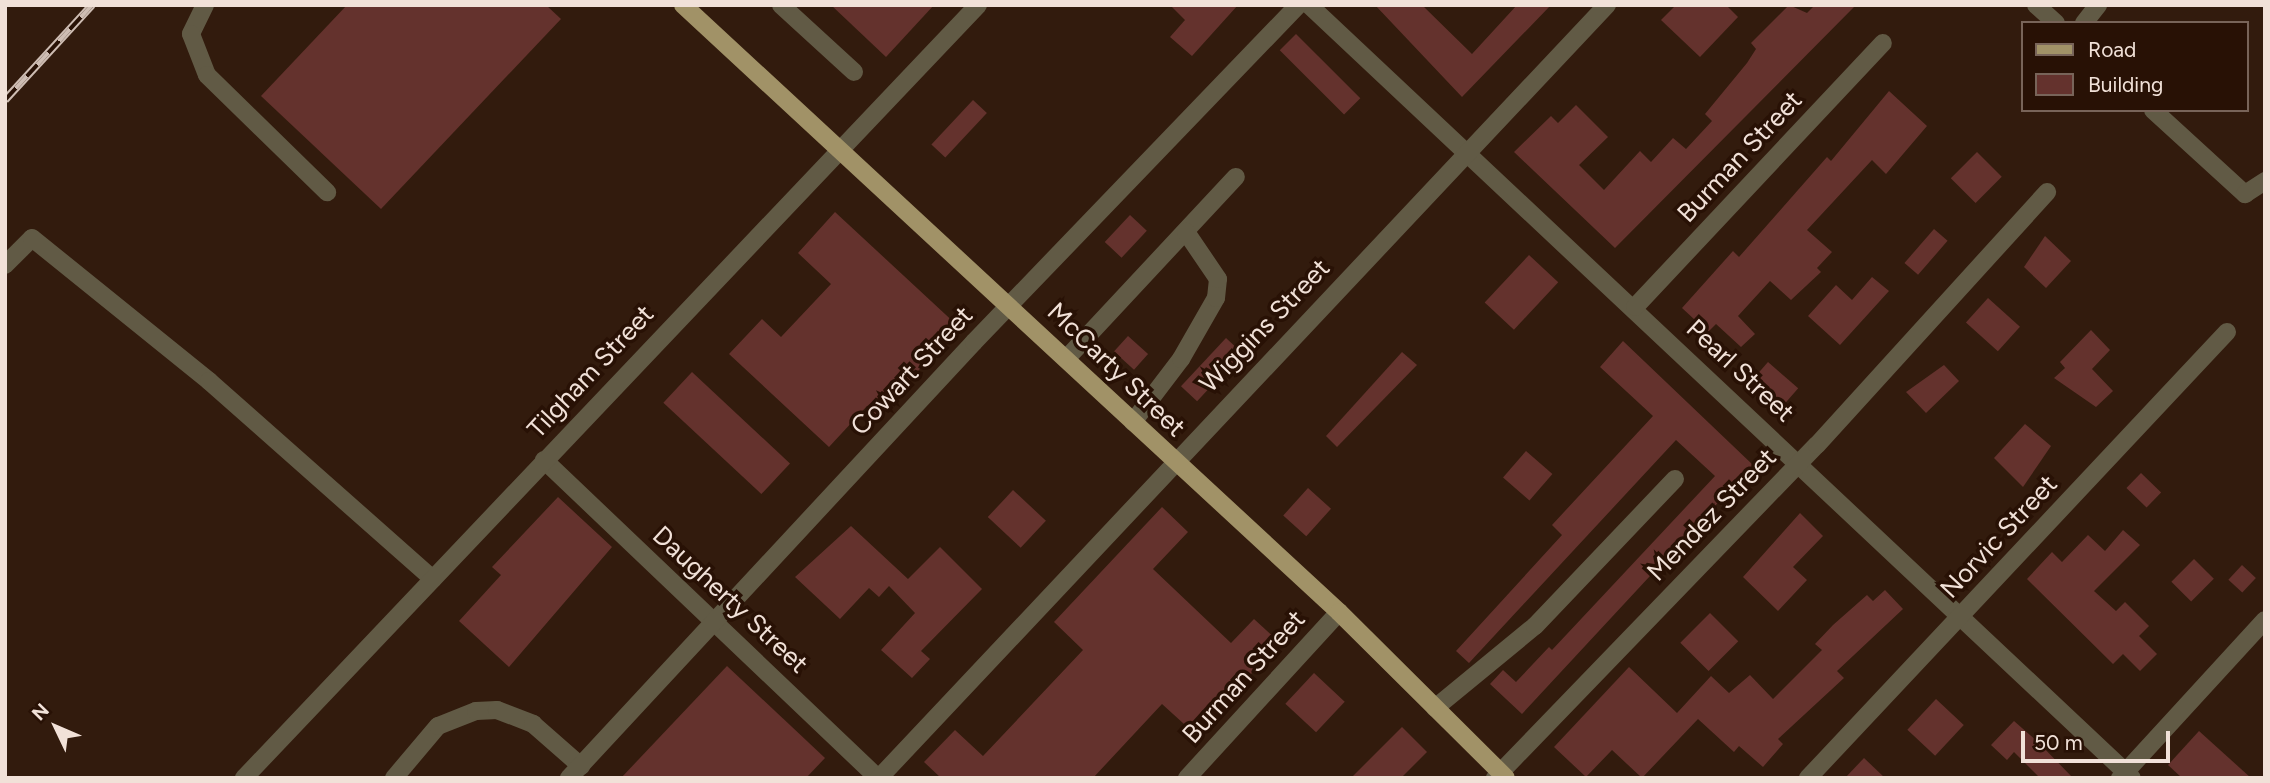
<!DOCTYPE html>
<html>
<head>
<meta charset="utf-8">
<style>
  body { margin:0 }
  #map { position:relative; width:2270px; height:783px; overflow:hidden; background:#321b0d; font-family:Figtree,sans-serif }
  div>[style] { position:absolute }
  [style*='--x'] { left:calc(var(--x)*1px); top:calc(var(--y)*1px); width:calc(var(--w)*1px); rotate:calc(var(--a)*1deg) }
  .building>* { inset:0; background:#64322d; transform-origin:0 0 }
  .minor>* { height:18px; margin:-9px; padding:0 9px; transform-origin:9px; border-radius:9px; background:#615a45 }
  .major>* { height:18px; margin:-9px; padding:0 9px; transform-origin:9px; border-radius:9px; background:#a19267 }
  .rail>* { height:8px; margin-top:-4px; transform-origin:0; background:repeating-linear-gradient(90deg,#281105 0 16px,#cebdb3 0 32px); box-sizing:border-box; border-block:2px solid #cebdb3 }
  span { translate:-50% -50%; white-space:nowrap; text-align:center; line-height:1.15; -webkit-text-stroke:7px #281105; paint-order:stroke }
  .street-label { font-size:26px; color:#f1e1d8 }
  .frame { position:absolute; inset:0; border:7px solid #f1e1d8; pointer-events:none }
  .legend { position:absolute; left:2021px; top:21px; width:228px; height:91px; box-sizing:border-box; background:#281105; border:2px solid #786459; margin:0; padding:9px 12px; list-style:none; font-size:21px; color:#f1e1d8 }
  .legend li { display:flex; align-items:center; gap:14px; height:35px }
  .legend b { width:35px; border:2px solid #786459 }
  .north { position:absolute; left:21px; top:692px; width:70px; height:70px; -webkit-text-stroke:5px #281105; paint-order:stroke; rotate:314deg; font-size:19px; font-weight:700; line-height:28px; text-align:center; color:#f1e1d8 }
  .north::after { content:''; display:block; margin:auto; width:24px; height:32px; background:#f1e1d8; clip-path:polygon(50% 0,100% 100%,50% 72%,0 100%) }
  .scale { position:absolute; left:2021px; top:731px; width:149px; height:32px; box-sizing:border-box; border:4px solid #f1e1d8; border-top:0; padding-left:9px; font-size:21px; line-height:24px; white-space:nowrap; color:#f1e1d8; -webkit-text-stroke:5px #281105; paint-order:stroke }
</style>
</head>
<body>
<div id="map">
  <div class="building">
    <div style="clip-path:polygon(347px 5px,546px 5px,561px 19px,381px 209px,261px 96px)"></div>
    <div style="clip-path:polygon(831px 5px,934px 5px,886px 57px)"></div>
    <div style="clip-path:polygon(1170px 5px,1238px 5px,1192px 56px,1170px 37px,1185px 20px)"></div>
    <div style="clip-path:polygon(1375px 5px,1422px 5px,1472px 54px,1517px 5px,1551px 5px,1462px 97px)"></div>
    <div style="clip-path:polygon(1676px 5px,1726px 5px,1738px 17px,1700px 57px,1661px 20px)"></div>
    <div style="clip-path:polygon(1789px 5px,1807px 13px,1815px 5px,1856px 5px,1615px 248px,1514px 152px,1551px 116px,1558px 123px,1576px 105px,1608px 137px,1579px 165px,1604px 190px,1640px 151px,1651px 162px,1673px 138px,1686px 149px,1712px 121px,1705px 114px,1747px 63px,1756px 49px,1751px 43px)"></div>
    <div style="left:1296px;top:34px;width:91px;height:23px;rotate:45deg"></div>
    <div style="clip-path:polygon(1889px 91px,1927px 126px,1886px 174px,1872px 160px,1807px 230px,1832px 252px,1817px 268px,1821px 272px,1791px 300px,1770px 281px,1738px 316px,1755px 334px,1741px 347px,1716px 324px,1708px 332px,1682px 308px,1733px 251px,1739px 257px,1827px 157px,1831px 161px)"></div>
    <div style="left:973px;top:100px;width:19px;height:61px;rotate:43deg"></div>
    <div style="left:1977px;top:152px;width:35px;height:37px;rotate:45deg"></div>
    <div style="clip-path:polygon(835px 212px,959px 327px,877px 415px,867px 406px,829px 447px,729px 354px,762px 319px,781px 337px,831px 284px,798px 253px)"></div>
    <div style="left:1130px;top:215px;width:23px;height:37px;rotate:43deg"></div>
    <div style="left:1934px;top:229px;width:18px;height:45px;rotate:41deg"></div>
    <div style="clip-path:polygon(2045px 236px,2071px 261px,2046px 288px,2024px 267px)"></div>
    <div style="left:1529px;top:255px;width:40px;height:65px;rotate:43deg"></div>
    <div style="clip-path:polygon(1872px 277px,1889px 291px,1840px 345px,1808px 316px,1836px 285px,1852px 300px)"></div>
    <div style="left:1988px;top:298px;width:43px;height:33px;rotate:42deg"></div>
    <div style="clip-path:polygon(2091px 330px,2110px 350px,2092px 369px,2113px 391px,2096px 407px,2054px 378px,2065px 368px,2060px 362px)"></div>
    <div style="left:1128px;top:336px;width:27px;height:21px;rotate:42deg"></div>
    <div style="left:1226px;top:338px;width:22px;height:66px;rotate:43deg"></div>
    <div style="clip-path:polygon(1623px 341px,1753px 465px,1522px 714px,1490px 684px,1503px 670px,1516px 682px,1549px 647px,1552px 650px,1715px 476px,1676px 440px,1469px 663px,1456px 651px,1562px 535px,1552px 525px,1653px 416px,1600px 367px)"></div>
    <div style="clip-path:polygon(1402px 352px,1417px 365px,1337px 447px,1326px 436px)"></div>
    <div style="left:1768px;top:362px;width:40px;height:24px;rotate:41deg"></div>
    <div style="clip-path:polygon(1944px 365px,1959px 381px,1926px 413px,1906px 392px)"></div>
    <div style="left:692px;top:372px;width:134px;height:42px;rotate:43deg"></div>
    <div style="clip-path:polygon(2025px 424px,2051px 446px,2023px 487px,1994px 458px)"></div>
    <div style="left:1526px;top:451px;width:35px;height:35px;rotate:41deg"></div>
    <div style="left:2141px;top:473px;width:28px;height:21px;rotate:44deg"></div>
    <div style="left:1308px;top:488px;width:31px;height:37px;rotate:42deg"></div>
    <div style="left:1013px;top:490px;width:45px;height:37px;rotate:43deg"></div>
    <div style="clip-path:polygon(558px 497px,612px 547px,509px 667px,459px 621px,501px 575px,492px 567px)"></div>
    <div style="clip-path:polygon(1162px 507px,1188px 532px,1153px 569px,1231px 643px,1254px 619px,1280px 643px,1195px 734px,1162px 704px,1093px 778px,941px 778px,924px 762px,955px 730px,983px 756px,1083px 650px,1054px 622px)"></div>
    <div style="clip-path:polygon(1800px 513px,1823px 536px,1793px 567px,1807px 580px,1778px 611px,1743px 577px)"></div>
    <div style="clip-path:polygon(851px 526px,908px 579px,940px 547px,982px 589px,921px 651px,930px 659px,912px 678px,881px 650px,915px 613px,889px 586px,879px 597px,869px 588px,840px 619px,795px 577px)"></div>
    <div style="clip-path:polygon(2123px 530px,2140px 545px,2094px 591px,2116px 611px,2125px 602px,2149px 626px,2139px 636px,2157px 654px,2140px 671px,2123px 654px,2113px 664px,2027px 579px,2052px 552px,2062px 562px,2088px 535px,2105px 551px)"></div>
    <div style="left:2194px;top:559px;width:28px;height:32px;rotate:45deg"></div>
    <div style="left:2242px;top:565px;width:19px;height:20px;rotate:43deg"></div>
    <div style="clip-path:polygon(1885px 590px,1903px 609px,1837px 671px,1844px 678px,1778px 739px,1783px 744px,1763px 767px,1739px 746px,1734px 752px,1698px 719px,1642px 778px,1612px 750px,1586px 777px,1554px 747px,1629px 667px,1677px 713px,1711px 676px,1729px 693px,1750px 675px,1773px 699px,1822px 650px,1815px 644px,1833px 625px,1867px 595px,1873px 601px)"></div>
    <div style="left:1710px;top:613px;width:40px;height:42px;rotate:45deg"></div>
    <div style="clip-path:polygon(727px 666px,825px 758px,806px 778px,621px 778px)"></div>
    <div style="left:1314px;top:673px;width:42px;height:42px;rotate:43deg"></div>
    <div style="left:1936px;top:699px;width:38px;height:42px;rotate:43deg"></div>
    <div style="clip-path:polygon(2014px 721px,2038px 742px,2073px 778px,2040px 778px,2014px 752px,2007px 760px,1991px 745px)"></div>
    <div style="clip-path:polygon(1402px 727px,1427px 752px,1401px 778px,1351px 778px)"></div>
    <div style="clip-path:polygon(2199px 731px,2251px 778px,2182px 778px,2168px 765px)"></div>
    <div style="clip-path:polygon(1864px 758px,1885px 778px,1845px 778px)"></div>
  </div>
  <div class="minor">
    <div style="--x:205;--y:5;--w:32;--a:116"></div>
    <div style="--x:191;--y:34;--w:44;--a:68.7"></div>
    <div style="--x:207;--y:75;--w:168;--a:44.3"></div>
    <div style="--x:781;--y:5;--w:99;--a:42.5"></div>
    <div style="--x:1309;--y:5;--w:1129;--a:43.21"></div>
    <div style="--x:2036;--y:5;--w:27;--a:42"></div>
    <div style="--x:2084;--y:23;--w:23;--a:-52"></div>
    <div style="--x:2153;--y:110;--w:125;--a:42.4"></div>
    <div style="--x:2245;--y:194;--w:24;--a:-33"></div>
    <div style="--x:5;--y:265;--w:38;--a:-45"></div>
    <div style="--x:32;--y:238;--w:228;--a:38.9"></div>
    <div style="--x:209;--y:381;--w:299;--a:41.5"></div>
    <div style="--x:1635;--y:307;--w:362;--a:-46.8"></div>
    <div style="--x:1066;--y:359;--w:249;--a:-47"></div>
    <div style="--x:1133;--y:422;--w:79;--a:-52.7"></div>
    <div style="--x:1181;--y:359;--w:70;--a:-60.2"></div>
    <div style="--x:1216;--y:298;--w:19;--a:-84"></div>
    <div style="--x:1218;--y:279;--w:57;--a:-124.2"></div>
    <div style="--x:544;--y:460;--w:461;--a:43.6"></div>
    <div style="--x:1435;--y:708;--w:129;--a:-39.4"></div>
    <div style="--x:1535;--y:626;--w:203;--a:-46.4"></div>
    <div style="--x:244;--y:778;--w:1066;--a:-46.48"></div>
    <div style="--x:394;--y:778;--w:68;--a:-49.8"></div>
    <div style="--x:438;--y:726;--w:41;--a:-21.5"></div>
    <div style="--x:476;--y:711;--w:21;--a:-3"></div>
    <div style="--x:497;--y:710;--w:39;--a:21"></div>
    <div style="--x:533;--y:724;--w:64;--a:41.2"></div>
    <div style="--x:569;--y:778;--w:595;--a:-47.11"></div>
    <div style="--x:974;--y:342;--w:467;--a:-46.1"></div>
    <div style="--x:879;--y:778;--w:1062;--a:-46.72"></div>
    <div style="--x:1187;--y:778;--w:225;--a:-47.5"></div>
    <div style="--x:1495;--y:778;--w:463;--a:-46"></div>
    <div style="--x:1817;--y:445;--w:342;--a:-47.7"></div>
    <div style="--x:1808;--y:778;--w:612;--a:-46.79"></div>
    <div style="--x:2120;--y:778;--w:214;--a:-47.5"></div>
  </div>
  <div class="major">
    <div style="--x:683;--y:5;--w:894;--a:42.78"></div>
    <div style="--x:1339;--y:612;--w:235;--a:44.8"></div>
  </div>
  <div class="rail">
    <div style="--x:5;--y:100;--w:129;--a:-47.5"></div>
  </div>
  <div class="street-label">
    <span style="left:1740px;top:157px;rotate:-47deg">Burman Street</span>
    <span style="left:1265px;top:326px;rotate:-46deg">Wiggins Street</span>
    <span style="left:1116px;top:370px;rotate:44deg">McCarty Street</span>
    <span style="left:912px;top:371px;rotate:-47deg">Cowart Street</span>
    <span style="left:1740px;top:371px;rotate:43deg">Pearl Street</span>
    <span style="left:591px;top:372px;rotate:-47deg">Tilgham Street</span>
    <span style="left:1712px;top:515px;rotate:-46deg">Mendez Street</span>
    <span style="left:1999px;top:537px;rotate:-47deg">Norvic Street</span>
    <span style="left:730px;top:600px;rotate:43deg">Daugherty Street</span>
    <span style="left:1244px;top:677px;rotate:-48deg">Burman Street</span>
  </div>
  <div class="frame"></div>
  <ul class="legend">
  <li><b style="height:9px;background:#a19267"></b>Road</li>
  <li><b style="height:19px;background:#64322d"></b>Building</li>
  </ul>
  <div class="north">N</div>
  <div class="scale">50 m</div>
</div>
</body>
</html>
